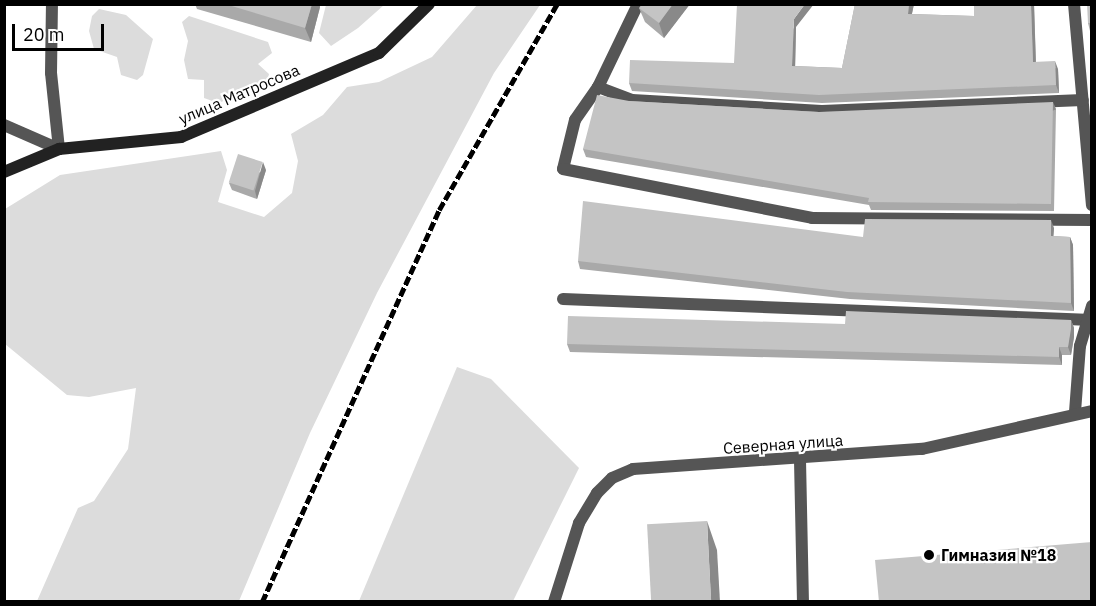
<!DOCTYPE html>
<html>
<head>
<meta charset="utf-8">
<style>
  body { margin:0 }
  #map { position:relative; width:1096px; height:606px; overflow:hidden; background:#fff; font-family:"IBM Plex Sans",sans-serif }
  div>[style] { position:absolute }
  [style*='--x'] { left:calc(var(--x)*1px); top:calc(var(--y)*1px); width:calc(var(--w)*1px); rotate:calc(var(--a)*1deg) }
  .green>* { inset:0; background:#dcdcdc }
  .lane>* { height:12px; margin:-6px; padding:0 6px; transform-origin:6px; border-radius:6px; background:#555 }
  .street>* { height:12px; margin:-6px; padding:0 6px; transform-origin:6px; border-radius:6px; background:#555 }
  .secondary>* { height:12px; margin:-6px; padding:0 6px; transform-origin:6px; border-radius:6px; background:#222 }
  .rail>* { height:4.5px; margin-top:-2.25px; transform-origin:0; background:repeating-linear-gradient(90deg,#000 0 9px,transparent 0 12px) }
  .wall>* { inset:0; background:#a9a9a9 }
  .shaded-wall>* { inset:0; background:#898989; transform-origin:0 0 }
  .building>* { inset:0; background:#c4c4c4; transform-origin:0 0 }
  .dots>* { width:16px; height:16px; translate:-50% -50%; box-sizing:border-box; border:3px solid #fff; border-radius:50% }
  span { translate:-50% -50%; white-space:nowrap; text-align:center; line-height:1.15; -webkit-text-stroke:4.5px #fff; paint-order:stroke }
  .street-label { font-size:16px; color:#000 }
  .poi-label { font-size:16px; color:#000; font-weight:700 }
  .left { translate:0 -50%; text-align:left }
  .frame { position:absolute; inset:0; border:6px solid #000; pointer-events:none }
  .scale { position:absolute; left:12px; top:24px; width:92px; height:27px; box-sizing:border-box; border:3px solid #000; border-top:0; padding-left:8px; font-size:18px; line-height:21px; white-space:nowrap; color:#000; -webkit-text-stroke:4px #fff; paint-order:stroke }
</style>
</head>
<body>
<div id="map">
  <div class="green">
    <div style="clip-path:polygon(326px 5px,326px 4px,384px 5px,358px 28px,331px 46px,319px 33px)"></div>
    <div style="clip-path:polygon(477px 5px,540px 5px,494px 73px,377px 293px,310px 433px,239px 601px,37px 601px,78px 508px,94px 501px,128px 449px,136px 388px,89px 397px,67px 395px,5px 344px,5px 209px,60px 175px,221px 151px,227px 170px,218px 202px,264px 217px,292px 193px,298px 161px,291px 134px,323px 115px,347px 87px,379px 82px,432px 57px)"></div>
    <div style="clip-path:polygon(99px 9px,126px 15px,153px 39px,143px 75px,137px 80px,121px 75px,117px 57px,94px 49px,89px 31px,92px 16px)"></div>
    <div style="clip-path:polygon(189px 16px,268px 42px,272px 53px,258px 64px,269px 74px,266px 86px,218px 103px,204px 98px,204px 80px,188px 79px,184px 60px,188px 41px,182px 22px)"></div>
    <div style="clip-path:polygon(457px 367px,491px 379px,579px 468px,513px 601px,359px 601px)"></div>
  </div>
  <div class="lane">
    <div style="--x:638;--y:4;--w:92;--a:115.7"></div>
    <div style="--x:598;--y:87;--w:40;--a:124.9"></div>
    <div style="--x:575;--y:120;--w:50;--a:103.8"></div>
    <div style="--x:563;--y:169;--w:254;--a:11.1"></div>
    <div style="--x:812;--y:218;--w:280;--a:0.4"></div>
    <div style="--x:1074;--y:4;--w:202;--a:84.9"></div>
    <div style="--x:598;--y:87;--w:36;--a:21"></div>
    <div style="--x:632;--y:100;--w:190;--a:3.3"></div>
    <div style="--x:822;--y:111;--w:261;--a:-2.4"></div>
    <div style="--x:4;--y:125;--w:60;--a:23.6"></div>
    <div style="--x:59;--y:149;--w:76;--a:-96"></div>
    <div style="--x:51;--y:73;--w:69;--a:-89.2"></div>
    <div style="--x:563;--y:299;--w:529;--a:2.27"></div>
    <div style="--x:1075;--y:412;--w:66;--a:-85.7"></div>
    <div style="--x:1080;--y:346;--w:42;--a:-73.3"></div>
    <div style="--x:800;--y:460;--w:142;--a:88.8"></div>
  </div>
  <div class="street">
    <div style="--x:554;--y:602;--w:83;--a:-72.4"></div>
    <div style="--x:579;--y:523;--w:35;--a:-59"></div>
    <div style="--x:597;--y:493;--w:21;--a:-45"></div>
    <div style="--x:612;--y:478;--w:23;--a:-23"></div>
    <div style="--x:633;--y:469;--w:290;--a:-4"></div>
    <div style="--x:922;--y:449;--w:174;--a:-12.6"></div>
  </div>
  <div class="secondary">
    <div style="--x:4;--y:172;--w:60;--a:-22.7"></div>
    <div style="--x:59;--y:149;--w:123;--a:-5.6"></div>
    <div style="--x:181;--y:137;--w:215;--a:-23"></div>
    <div style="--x:379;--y:53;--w:70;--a:-44.4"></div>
  </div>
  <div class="rail">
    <div style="--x:262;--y:602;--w:430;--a:-65.7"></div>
    <div style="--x:439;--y:210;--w:237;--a:-60.2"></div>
  </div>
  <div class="wall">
    <div style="clip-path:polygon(195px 4px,319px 4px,320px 7px,311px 42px,197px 9px)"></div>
    <div style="clip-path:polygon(690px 4px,664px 38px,645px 22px,639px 8px)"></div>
    <div style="clip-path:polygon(855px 4px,914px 4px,912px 14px,974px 16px,974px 4px,1034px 4px,1036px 62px,1058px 69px,1059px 93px,822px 103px,632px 91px,629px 83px,734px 63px,796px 27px,795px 66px,842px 68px)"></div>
    <div style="clip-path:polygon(1092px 4px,1092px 31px,1090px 31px,1088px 23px)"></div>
    <div style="clip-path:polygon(629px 101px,819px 112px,1056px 109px,1054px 211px,871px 210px,869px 205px,586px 157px,583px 149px)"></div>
    <div style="clip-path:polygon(266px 170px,257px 199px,232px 190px,229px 183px)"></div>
    <div style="clip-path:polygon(1054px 228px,1053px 236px,1070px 237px,1073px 245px,1074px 311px,850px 299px,580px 269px,578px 261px)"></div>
    <div style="clip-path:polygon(1071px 320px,1074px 328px,1074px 337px,1071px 355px,1062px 355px,1062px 365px,570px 352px,567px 344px)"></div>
  </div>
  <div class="shaded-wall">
    <div style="clip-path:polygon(312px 4px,319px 4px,320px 7px,311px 42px,305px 28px)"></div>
    <div style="clip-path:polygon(673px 4px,690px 4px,664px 38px,659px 23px)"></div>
    <div style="clip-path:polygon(805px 4px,814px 4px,796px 27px,795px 74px,792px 66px,794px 19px)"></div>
    <div style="clip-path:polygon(909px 4px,914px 4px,910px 22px,908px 14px)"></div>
    <div style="clip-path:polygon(1031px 4px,1034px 4px,1036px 70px,1033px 62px)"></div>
    <div style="clip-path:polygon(1055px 61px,1058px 69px,1059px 93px,1056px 85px)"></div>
    <div style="left:1053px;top:102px;width:8px;height:102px;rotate:67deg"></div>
    <div style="clip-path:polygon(263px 162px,266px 170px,257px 199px,255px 191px)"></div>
    <div style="clip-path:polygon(1051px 220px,1054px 228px,1053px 244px,1051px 236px)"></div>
    <div style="clip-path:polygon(1070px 237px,1073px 245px,1074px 311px,1071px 303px)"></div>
    <div style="clip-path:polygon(1071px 320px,1074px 328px,1074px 337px,1071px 355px,1068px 347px)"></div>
    <div style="clip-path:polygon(1059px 347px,1062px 355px,1062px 365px,1059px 357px)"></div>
    <div style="clip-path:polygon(707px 521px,717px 550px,720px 602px,711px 602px)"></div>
  </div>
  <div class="building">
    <div style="clip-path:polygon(225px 4px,312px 4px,305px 28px)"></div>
    <div style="clip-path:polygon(642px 4px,673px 4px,659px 23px,639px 8px)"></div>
    <div style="clip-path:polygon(737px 4px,805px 4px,794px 19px,792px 66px,842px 68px,855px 4px,909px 4px,908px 14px,974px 16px,974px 4px,1031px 4px,1033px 62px,1055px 61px,1056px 85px,819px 95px,629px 83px,630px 60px,734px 63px)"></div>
    <div style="clip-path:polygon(1087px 4px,1092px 4px,1092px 23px,1088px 23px)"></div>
    <div style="clip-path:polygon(597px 95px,629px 101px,819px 112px,1053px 102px,1051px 204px,868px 202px,869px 198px,583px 149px)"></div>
    <div style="left:238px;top:154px;width:26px;height:30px;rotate:18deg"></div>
    <div style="clip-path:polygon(583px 201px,863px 237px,865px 219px,1051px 220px,1051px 236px,1070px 237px,1071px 303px,847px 292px,578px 261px)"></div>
    <div style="clip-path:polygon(846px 311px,1071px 320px,1071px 329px,1068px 347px,1059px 347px,1059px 357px,567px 344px,568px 316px,845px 324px)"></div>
    <div style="left:707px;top:521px;width:81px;height:60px;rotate:87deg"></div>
    <div style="clip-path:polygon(1092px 542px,1092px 602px,879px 602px,875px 560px)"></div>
  </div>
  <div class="dots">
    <div style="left:929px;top:555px;background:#000"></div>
  </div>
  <div class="street-label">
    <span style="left:239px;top:94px;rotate:-23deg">улица Матросова</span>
    <span style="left:783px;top:444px;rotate:-4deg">Северная улица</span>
  </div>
  <div class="poi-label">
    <span class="left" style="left:941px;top:555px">Гимназия №18</span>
  </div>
  <div class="frame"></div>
  <div class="scale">20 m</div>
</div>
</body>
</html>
